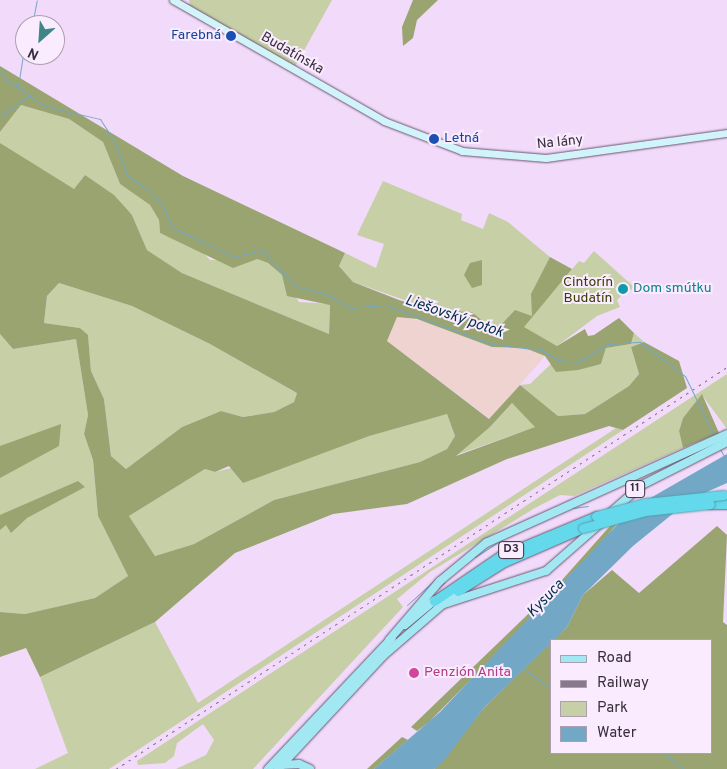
<!DOCTYPE html>
<html>
<head>
<meta charset="utf-8">
<style>
  body { margin:0 }
  #map { position:relative; width:727px; height:769px; overflow:hidden; background:#f2dafa; font-family:Overpass,sans-serif }
  div>[style] { position:absolute }
  [style*='--x'] { left:calc(var(--x)*1px); top:calc(var(--y)*1px); width:calc(var(--w)*1px); rotate:calc(var(--a)*1deg) }
  .industrial>* { inset:0; background:#eed3d0 }
  .green>* { inset:0; background:#c6cfa5 }
  .forest>* { inset:0; background:#9aa471 }
  .water>* { inset:0; background:#72a8c6 }
  .stream>* { height:1px; margin:-0.5px; padding:0 0.5px; transform-origin:0.5px; border-radius:0.5px; background:#72a8c6 }
  .roads { filter:drop-shadow(0 0 1px #695570) drop-shadow(0 0 1px #695570) }
  .secondary>* { height:7px; margin:-3.5px; padding:0 3.5px; transform-origin:3.5px; border-radius:3.5px; background:#d0f4f9 }
  .primary>* { height:8px; margin:-4px; padding:0 4px; transform-origin:4px; border-radius:4px; background:#a1e8f3 }
  .highway>* { height:9px; margin:-4.5px; padding:0 4.5px; transform-origin:4.5px; border-radius:4.5px; background:#63d9eb }
  .rail>* { height:1px; margin-top:-0.5px; transform-origin:0; background:repeating-linear-gradient(90deg,#88798d 0 2.5px,transparent 0 7.5px) }
  .bridges { filter:drop-shadow(0 0 1px #549dad) drop-shadow(0 0 1px #549dad) }
  .highway-bridge>* { height:9px; margin:-4.5px; padding:0 4.5px; transform-origin:4.5px; border-radius:4.5px; background:#63d9eb }
  .dots>* { width:14px; height:14px; translate:-50% -50%; box-sizing:border-box; border:2px solid #faebff; border-radius:50% }
  span { translate:-50% -50%; white-space:nowrap; text-align:center; line-height:1.15; -webkit-text-stroke:4px #faebff; paint-order:stroke }
  .shield-label span { padding:1px 4px; background:#faebff; border:1px solid; border-radius:4px; -webkit-text-stroke-width:0 }
  .shield-label { font-size:12px; color:#372e3a; font-weight:700 }
  .transit-label { font-size:14px; color:#164399 }
  .right { translate:-100% -50%; text-align:right }
  .left { translate:0 -50%; text-align:left }
  .street-label { font-size:14px; color:#372e3a }
  .park-label { font-size:14px; color:#373f00 }
  .culture-label { font-size:14px; color:#0d838f }
  .hotel-label { font-size:14px; color:#b23c85 }
  .water-label { font-size:15px; color:#002e43; font-style:italic }
  .legend { position:absolute; left:550px; top:639px; width:162px; height:115px; box-sizing:border-box; background:#faebff; border:1px solid #ac9fb0; margin:0; padding:6px 9px; list-style:none; font-size:15px; color:#372e3a }
  .legend li { display:flex; align-items:center; gap:10px; height:25px }
  .legend b { width:25px; border:1px solid #ac9fb0 }
  .north { position:absolute; left:15px; top:15px; width:50px; height:50px; box-sizing:border-box; background:#faebff; border:1px solid #ac9fb0; border-radius:50%; rotate:206deg; font-size:14px; font-weight:700; line-height:20px; text-align:center; color:#372e3a }
  .north::after { content:''; display:block; margin:auto; width:18px; height:22px; background:#3f8786; clip-path:polygon(50% 0,100% 100%,50% 72%,0 100%) }
</style>
</head>
<body>
<div id="map">
  <div class="industrial">
    <div style="clip-path:polygon(397px 316px,431px 323px,492px 347px,525px 348px,545px 356px,490px 419px,387px 341px)"></div>
  </div>
  <div class="green">
    <div style="clip-path:polygon(168px 0,190px 4px,189px 0,332px 0,292px 72px)"></div>
    <div style="clip-path:polygon(21px 105px,69px 119px,103px 142px,120px 184px,150px 205px,159px 220px,160px 233px,201px 250px,210px 260px,257px 259px,268px 263px,282px 275px,299px 302px,330px 304px,329px 334px,182px 273px,147px 250px,132px 215px,85px 175px,74px 189px,16px 157px,0 143px,0 132px)"></div>
    <div style="clip-path:polygon(383px 181px,462px 214px,461px 220px,483px 229px,489px 213px,508px 222px,551px 258px,532px 316px,579px 261px,584px 263px,594px 251px,634px 287px,631px 290px,619px 284px,615px 289px,622px 295px,617px 300px,620px 307px,597px 316px,557px 346px,523px 327px,490px 327px,472px 312px,433px 310px,353px 282px,339px 266px,345px 253px,376px 268px,384px 244px,357px 235px)"></div>
    <div style="clip-path:polygon(59px 283px,132px 306px,210px 344px,297px 393px,294px 402px,274px 412px,243px 417px,221px 411px,182px 427px,126px 469px,111px 456px,104px 399px,91px 371px,88px 336px,80px 328px,44px 323px,47px 296px)"></div>
    <div style="clip-path:polygon(634px 333px,644px 342px,631px 347px,639px 374px,629px 386px,585px 414px,558px 416px,520px 385px,530px 384px,551px 364px,556px 372px,601px 364px,606px 348px,631px 344px)"></div>
    <div style="clip-path:polygon(0 334px,13px 349px,76px 339px,88px 415px,84px 434px,93px 460px,98px 516px,128px 576px,95px 598px,25px 614px,0 612px)"></div>
    <div style="clip-path:polygon(727px 374px,727px 429px,702px 395px,683px 418px,679px 431px,683px 448px,574px 496px,560px 495px,535px 508px,430px 572px,397px 599px,403px 607px,253px 769px,176px 769px,206px 755px,214px 740px,203px 724px,177px 743px,174px 756px,165px 763px,138px 765px,137px 761px)"></div>
    <div style="clip-path:polygon(512px 403px,536px 427px,456px 455px,490px 427px)"></div>
    <div style="clip-path:polygon(447px 414px,455px 436px,447px 449px,420px 462px,274px 500px,194px 544px,155px 556px,129px 516px,205px 469px,215px 472px)"></div>
    <div style="clip-path:polygon(616px 428px,623px 430px,109px 769px,35px 769px,68px 753px,40px 677px,155px 622px,198px 703px)"></div>
  </div>
  <div class="forest">
    <div style="clip-path:polygon(413px 0,438px 0,417px 20px,413px 38px,403px 46px,402px 27px)"></div>
    <div style="clip-path:polygon(evenodd,0 66px,183px 176px,345px 253px,339px 266px,353px 282px,399px 300px,433px 310px,472px 312px,490px 327px,501px 325px,515px 310px,532px 316px,531px 294px,550px 257px,572px 269px,524px 327px,557px 346px,585px 329px,588px 336px,594px 335px,619px 318px,634px 333px,631px 344px,606px 348px,601px 364px,578px 370px,556px 372px,545px 356px,525px 348px,492px 347px,417px 319px,397px 317px,387px 341px,489px 419px,520px 385px,558px 416px,585px 414px,629px 386px,639px 374px,631px 347px,644px 342px,679px 361px,687px 388px,623px 430px,609px 426px,507px 459px,407px 504px,333px 514px,235px 553px,155px 622px,40px 677px,26px 648px,0 657px,0 612px,25px 614px,95px 598px,128px 576px,98px 516px,93px 460px,84px 434px,88px 415px,76px 339px,13px 349px,0 334px,0 143px,74px 189px,85px 175px,114px 195px,132px 215px,147px 250px,182px 273px,329px 334px,330px 305px,287px 296px,282px 275px,268px 263px,257px 259px,233px 268px,160px 233px,159px 220px,150px 205px,120px 184px,103px 142px,69px 119px,21px 105px,0 132px,0 66px,59px 283px,132px 306px,210px 344px,297px 393px,294px 402px,274px 412px,243px 417px,221px 411px,182px 427px,126px 469px,111px 456px,104px 399px,91px 371px,88px 335px,80px 328px,44px 323px,47px 296px,59px 283px,0 66px,512px 403px,535px 427px,456px 456px,490px 427px,512px 403px,0 66px,447px 414px,455px 436px,447px 449px,420px 462px,274px 500px,194px 544px,155px 556px,129px 516px,205px 469px,215px 472px,229px 466px,243px 483px,369px 436px,447px 414px)"></div>
    <div style="clip-path:polygon(482px 260px,482px 285px,472px 288px,464px 275px,470px 263px)"></div>
    <div style="clip-path:polygon(702px 394px,719px 433px,683px 448px,679px 431px,683px 418px)"></div>
    <div style="clip-path:polygon(61px 424px,59px 446px,0 478px,0 446px)"></div>
    <div style="clip-path:polygon(78px 481px,85px 487px,27px 518px,11px 533px,6px 525px,0 530px,0 515px)"></div>
    <div style="clip-path:polygon(617px 524px,574px 575px,429px 722px,417px 731px,411px 727px,554px 589px,610px 526px)"></div>
    <div style="clip-path:polygon(717px 526px,727px 535px,723px 622px,727px 625px,727px 769px,434px 769px,483px 709px,551px 642px,551px 753px,711px 753px,711px 640px,553px 640px,567px 627px,583px 595px,612px 570px,639px 593px)"></div>
    <div style="clip-path:polygon(402px 737px,408px 740px,374px 769px,367px 769px)"></div>
  </div>
  <div class="water">
    <div style="clip-path:polygon(727px 454px,727px 483px,691px 499px,633px 546px,583px 595px,567px 627px,483px 709px,443px 762px,434px 769px,374px 769px,440px 712px,633px 508px)"></div>
  </div>
  <div class="stream">
    <div style="--x:32;--y:25;--w:25;--a:-79"></div>
    <div style="--x:0;--y:69;--w:11;--a:63"></div>
    <div style="--x:5;--y:79;--w:48;--a:34"></div>
    <div style="--x:45;--y:106;--w:57;--a:13.3"></div>
    <div style="--x:100;--y:119;--w:27;--a:57"></div>
    <div style="--x:115;--y:142;--w:35;--a:70"></div>
    <div style="--x:127;--y:175;--w:28;--a:35"></div>
    <div style="--x:150;--y:191;--w:20;--a:49"></div>
    <div style="--x:163;--y:206;--w:22;--a:68"></div>
    <div style="--x:171;--y:226;--w:13;--a:29"></div>
    <div style="--x:182;--y:232;--w:58;--a:25.7"></div>
    <div style="--x:234;--y:257;--w:29;--a:-14"></div>
    <div style="--x:262;--y:250;--w:49;--a:47.5"></div>
    <div style="--x:295;--y:286;--w:33;--a:14"></div>
    <div style="--x:327;--y:294;--w:27;--a:31"></div>
    <div style="--x:350;--y:308;--w:36;--a:-5"></div>
    <div style="--x:386;--y:305;--w:112;--a:20.4"></div>
    <div style="--x:491;--y:344;--w:50;--a:6.8"></div>
    <div style="--x:541;--y:350;--w:20;--a:30"></div>
    <div style="--x:558;--y:360;--w:21;--a:5"></div>
    <div style="--x:579;--y:362;--w:34;--a:-32"></div>
    <div style="--x:608;--y:344;--w:32;--a:-4"></div>
    <div style="--x:640;--y:342;--w:56;--a:37.1"></div>
    <div style="--x:685;--y:376;--w:67;--a:64.2"></div>
    <div style="--x:18;--y:86;--w:44;--a:-80.8"></div>
    <div style="--x:0;--y:117;--w:36;--a:-37"></div>
    <div style="--x:720;--y:449;--w:8;--a:60"></div>
    <div style="--x:573;--y:508;--w:15;--a:-8"></div>
    <div style="--x:475;--y:557;--w:33;--a:-33"></div>
    <div style="--x:439;--y:588;--w:8;--a:-45"></div>
    <div style="--x:407;--y:605;--w:50;--a:-41.7"></div>
    <div style="--x:523;--y:669;--w:34;--a:34"></div>
    <div style="--x:664;--y:753;--w:25;--a:40"></div>
  </div>
  <div class="roads">
    <div class="secondary">
      <div style="--x:173;--y:0;--w:243;--a:29.8"></div>
      <div style="--x:384;--y:121;--w:84;--a:21"></div>
      <div style="--x:462;--y:151;--w:84;--a:4.8"></div>
      <div style="--x:546;--y:158;--w:183;--a:-7.9"></div>
    </div>
    <div class="primary">
      <div style="--x:610;--y:513;--w:43;--a:-41.2"></div>
      <div style="--x:642;--y:485;--w:95;--a:-26.8"></div>
      <div style="--x:438;--y:606;--w:114;--a:-18"></div>
      <div style="--x:546;--y:571;--w:74;--a:-41.2"></div>
      <div style="--x:405;--y:625;--w:38;--a:-40"></div>
      <div style="--x:389;--y:640;--w:78;--a:-49.2"></div>
      <div style="--x:440;--y:581;--w:60;--a:-39.6"></div>
      <div style="--x:486;--y:543;--w:265;--a:-24.3"></div>
      <div style="--x:281;--y:765;--w:18;--a:-3"></div>
      <div style="--x:299;--y:764;--w:12;--a:24"></div>
      <div style="--x:268;--y:769;--w:180;--a:-46.6"></div>
      <div style="--x:278;--y:769;--w:154;--a:-47.1"></div>
      <div style="--x:383;--y:656;--w:99;--a:-40.9"></div>
    </div>
    <div class="highway">
      <div style="--x:710;--y:504;--w:17;--a:0"></div>
      <div style="--x:458;--y:591;--w:54;--a:-32.2"></div>
      <div style="--x:504;--y:562;--w:86;--a:-23.3"></div>
      <div style="--x:434;--y:601;--w:80;--a:-34.3"></div>
      <div style="--x:500;--y:556;--w:104;--a:-22.6"></div>
    </div>
  </div>
  <div class="rail">
    <div style="--x:116;--y:769;--w:731;--a:-33.34"></div>
  </div>
  <div class="bridges">
    <div class="highway-bridge">
      <div style="--x:596;--y:516;--w:51;--a:-14.9"></div>
      <div style="--x:645;--y:503;--w:79;--a:-5.8"></div>
      <div style="--x:583;--y:528;--w:64;--a:-15.3"></div>
      <div style="--x:645;--y:511;--w:65;--a:-6.1"></div>
    </div>
  </div>
  <div class="dots">
    <div style="left:231px;top:36px;background:#1a4fb4"></div>
    <div style="left:434px;top:139px;background:#1a4fb4"></div>
    <div style="left:623px;top:289px;background:#0f9aa8"></div>
    <div style="left:414px;top:673px;background:#d1479c"></div>
  </div>
  <div class="shield-label">
    <span style="left:635px;top:489px">11</span>
    <span style="left:511px;top:550px">D3</span>
  </div>
  <div class="transit-label">
    <span class="right" style="left:221px;top:36px">Farebná</span>
    <span class="left" style="left:444px;top:139px">Letná</span>
  </div>
  <div class="street-label">
    <span style="left:292px;top:54px;rotate:30deg">Budatínska</span>
    <span style="left:560px;top:143px;rotate:-6deg">Na lány</span>
  </div>
  <div class="park-label">
    <span style="left:588px;top:291px">Cintorín<br>Budatín</span>
  </div>
  <div class="culture-label">
    <span class="left" style="left:633px;top:289px">Dom smútku</span>
  </div>
  <div class="hotel-label">
    <span class="left" style="left:424px;top:673px">Penzión Anita</span>
  </div>
  <div class="water-label">
    <span style="left:454px;top:317px;rotate:19deg">Liešovský potok</span>
    <span style="left:546px;top:599px;rotate:-46deg">Kysuca</span>
  </div>
  <ul class="legend">
  <li><b style="height:6px;background:#a1e8f3"></b>Road</li>
  <li><b style="height:6px;background:#88798d"></b>Railway</li>
  <li><b style="height:14px;background:#c6cfa5"></b>Park</li>
  <li><b style="height:14px;background:#72a8c6"></b>Water</li>
  </ul>
  <div class="north">N</div>
</div>
</body>
</html>
